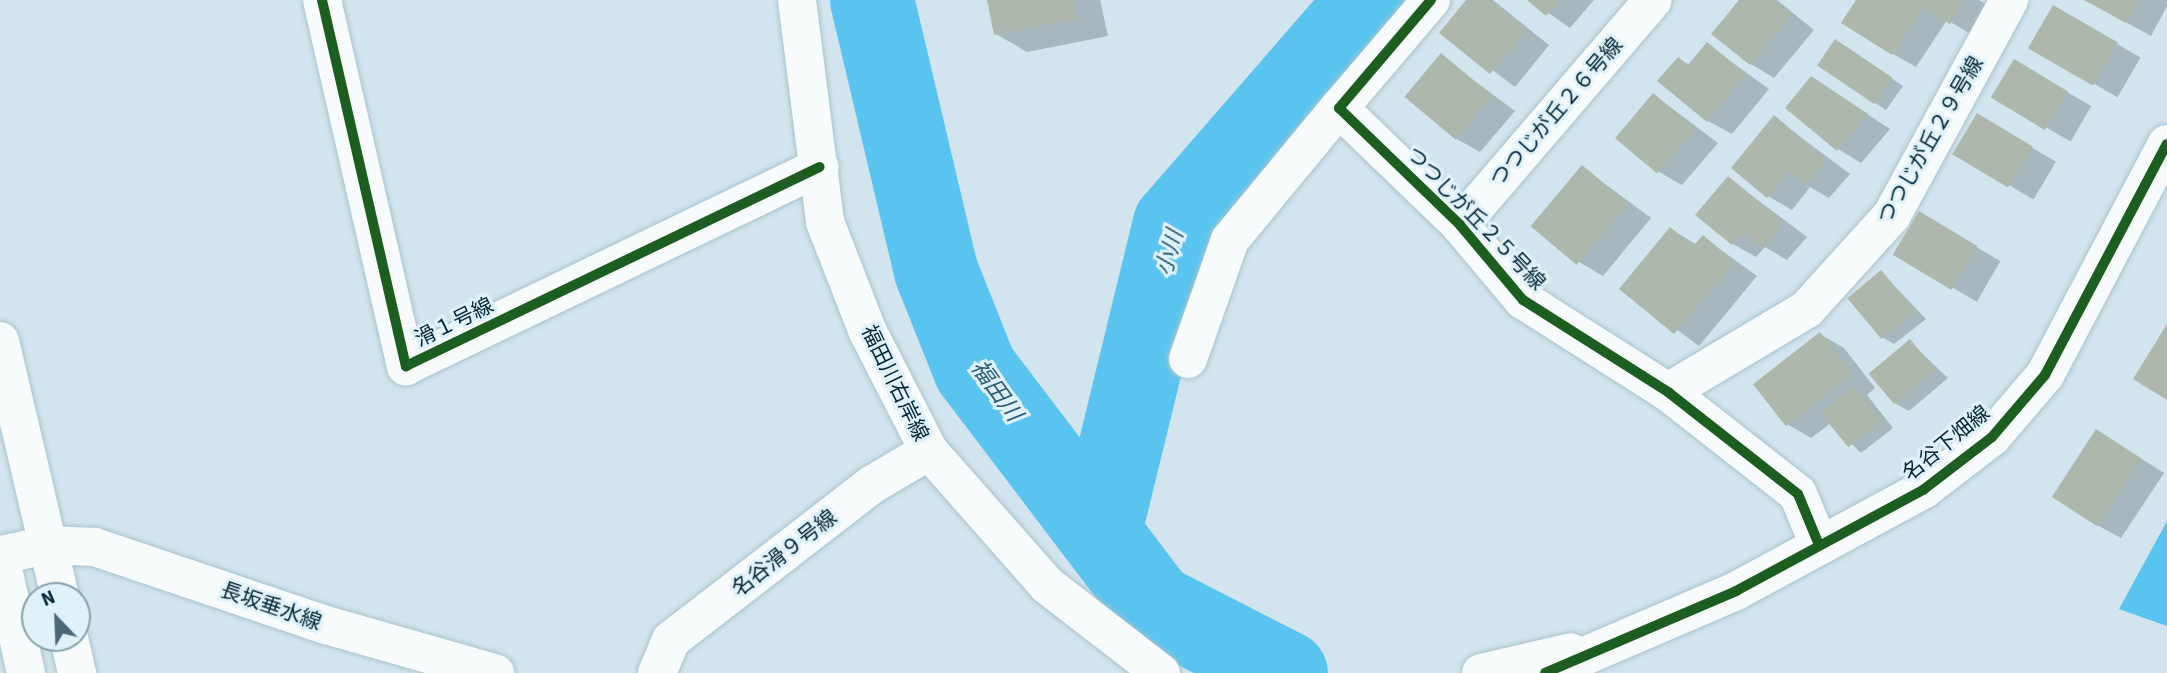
<!DOCTYPE html>
<html>
<head>
<meta charset="utf-8">
<style>
  body { margin:0 }
  #map { position:relative; width:2167px; height:673px; overflow:hidden; background:#d2e4ed; font-family:"Source Sans 3","Noto Sans JP",sans-serif }
  div>[style] { position:absolute }
  [style*='--x'] { left:calc(var(--x)*1px); top:calc(var(--y)*1px); width:calc(var(--w)*1px); rotate:calc(var(--a)*1deg) }
  .water>* { inset:0; background:#5ac4f0 }
  .shadow>* { inset:0; background:#0003; transform-origin:0 0 }
  .river>* { height:84px; margin:-42px; padding:0 42px; transform-origin:42px; border-radius:42px; background:#5ac4f0 }
  .building>* { inset:0; background:#aeb7ac; transform-origin:0 0 }
  .roads { filter:drop-shadow(0 0 2px #a9c2ce) drop-shadow(0 0 2px #a9c2ce) }
  .minor>* { height:38px; margin:-19px; padding:0 19px; transform-origin:19px; border-radius:19px; background:#f8fbfc }
  .major>* { height:38px; margin:-19px; padding:0 19px; transform-origin:19px; border-radius:19px; background:#f8fbfc }
  .cycleway>* { height:10px; margin:-5px; padding:0 5px; transform-origin:5px; border-radius:5px; background:#1b5e20 }
  span { translate:-50% -50%; white-space:nowrap; text-align:center; line-height:1.15; -webkit-text-stroke:6px #e1f1fa; paint-order:stroke }
  .street-label { font-size:21px; color:#002636 }
  .water-label { font-size:23px; color:#2a5d76; font-style:italic }
  .north { position:absolute; left:21px; top:582px; width:70px; height:70px; box-sizing:border-box; background:#e1f1fa; border:2px solid #87a0ac; border-radius:50%; rotate:337deg; font-size:19px; font-weight:700; line-height:28px; text-align:center; color:#002636 }
  .north::after { content:''; display:block; margin:auto; width:24px; height:32px; background:#4a6876; clip-path:polygon(50% 0,100% 100%,50% 72%,0 100%) }
</style>
</head>
<body>
<div id="map">
  <div class="water">
    <div style="clip-path:polygon(2167px 521px,2167px 626px,2119px 609px)"></div>
  </div>
  <div class="shadow">
    <div style="clip-path:polygon(989px 0,1100px 0,1108px 36px,1027px 52px,996px 34px)"></div>
    <div style="clip-path:polygon(1469px 0,1493px 0,1549px 45px,1515px 87px,1442px 32px)"></div>
    <div style="clip-path:polygon(1530px 0,1594px 0,1570px 28px)"></div>
    <div style="clip-path:polygon(1742px 0,1777px 0,1814px 30px,1774px 78px,1751px 64px)"></div>
    <div style="clip-path:polygon(1858px 0,1979px 0,1991px 7px,1974px 36px,1947px 20px,1916px 67px,1893px 54px)"></div>
    <div style="clip-path:polygon(2086px 0,2167px 0,2167px 6px,2151px 36px)"></div>
    <div style="left:2053px;top:7px;width:101px;height:46px;rotate:30deg"></div>
    <div style="clip-path:polygon(1708px 45px,1769px 89px,1732px 134px,1708px 121px,1678px 59px,1690px 65px)"></div>
    <div style="clip-path:polygon(1848px 49px,1903px 86px,1886px 110px,1819px 66px)"></div>
    <div style="clip-path:polygon(1441px 56px,1515px 111px,1480px 152px,1457px 139px)"></div>
    <div style="left:2015px;top:62px;width:88px;height:41px;rotate:30deg"></div>
    <div style="clip-path:polygon(1812px 78px,1890px 129px,1861px 163px,1838px 149px)"></div>
    <div style="clip-path:polygon(1654px 95px,1718px 143px,1682px 185px,1659px 172px)"></div>
    <div style="left:1978px;top:115px;width:91px;height:44px;rotate:31deg"></div>
    <div style="clip-path:polygon(1775px 118px,1850px 174px,1829px 198px,1810px 187px,1792px 210px,1768px 196px)"></div>
    <div style="clip-path:polygon(1582px 167px,1651px 218px,1603px 276px,1579px 262px)"></div>
    <div style="clip-path:polygon(1728px 178px,1807px 237px,1787px 260px,1765px 247px,1756px 257px,1733px 244px)"></div>
    <div style="left:1919px;top:214px;width:94px;height:47px;rotate:30deg"></div>
    <div style="clip-path:polygon(1671px 229px,1697px 245px,1703px 237px,1757px 276px,1699px 346px,1622px 289px)"></div>
    <div style="clip-path:polygon(1881px 272px,1926px 319px,1894px 344px,1882px 337px)"></div>
    <div style="clip-path:polygon(1820px 334px,1844px 348px,1875px 388px,1867px 395px,1893px 428px,1861px 453px,1831px 423px,1811px 438px,1787px 424px)"></div>
    <div style="clip-path:polygon(1910px 342px,1948px 378px,1909px 411px,1896px 404px)"></div>
    <div style="clip-path:polygon(2120px 445px,2164px 473px,2121px 538px,2097px 525px)"></div>
  </div>
  <div class="river">
    <div style="--x:872;--y:0;--w:278;--a:76.7"></div>
    <div style="--x:936;--y:271;--w:105;--a:68.3"></div>
    <div style="--x:975;--y:369;--w:298;--a:52.8"></div>
    <div style="--x:1155;--y:606;--w:147;--a:27.1"></div>
    <div style="--x:1101;--y:527;--w:312;--a:-76.3"></div>
    <div style="--x:1175;--y:224;--w:297;--a:-49"></div>
  </div>
  <div class="building">
    <div style="clip-path:polygon(987px 0,1073px 0,1077px 18px,994px 35px)"></div>
    <div style="clip-path:polygon(1466px 0,1490px 0,1527px 30px,1490px 74px,1439px 33px)"></div>
    <div style="clip-path:polygon(1527px 0,1559px 0,1546px 16px)"></div>
    <div style="clip-path:polygon(1739px 0,1773px 0,1791px 15px,1750px 65px,1711px 34px)"></div>
    <div style="clip-path:polygon(1856px 0,1964px 0,1950px 24px,1923px 8px,1892px 55px,1841px 23px)"></div>
    <div style="clip-path:polygon(2084px 0,2140px 0,2126px 23px)"></div>
    <div style="left:2053px;top:5px;width:75px;height:50px;rotate:30deg"></div>
    <div style="left:1835px;top:39px;width:69px;height:32px;rotate:34deg"></div>
    <div style="clip-path:polygon(1707px 42px,1746px 74px,1707px 122px,1657px 81px,1678px 57px,1688px 65px)"></div>
    <div style="left:1441px;top:53px;width:67px;height:57px;rotate:40deg"></div>
    <div style="left:2014px;top:59px;width:63px;height:45px;rotate:31deg"></div>
    <div style="clip-path:polygon(1811px 76px,1868px 114px,1837px 151px,1785px 108px)"></div>
    <div style="left:1653px;top:93px;width:55px;height:59px;rotate:40deg"></div>
    <div style="left:1977px;top:113px;width:65px;height:48px;rotate:31deg"></div>
    <div style="clip-path:polygon(1774px 115px,1827px 160px,1805px 186px,1789px 172px,1767px 198px,1731px 168px)"></div>
    <div style="left:1582px;top:165px;width:60px;height:80px;rotate:40deg"></div>
    <div style="clip-path:polygon(1728px 176px,1784px 222px,1763px 248px,1744px 232px,1732px 245px,1695px 215px)"></div>
    <div style="left:1919px;top:211px;width:68px;height:51px;rotate:31deg"></div>
    <div style="clip-path:polygon(1670px 227px,1693px 246px,1703px 235px,1735px 262px,1674px 334px,1619px 289px)"></div>
    <div style="left:1881px;top:270px;width:53px;height:44px;rotate:50deg"></div>
    <div style="clip-path:polygon(2167px 324px,2167px 400px,2133px 379px)"></div>
    <div style="left:1820px;top:332px;width:53px;height:85px;rotate:52deg"></div>
    <div style="left:1910px;top:339px;width:40px;height:54px;rotate:50deg"></div>
    <div style="left:1854px;top:386px;width:44px;height:43px;rotate:51deg"></div>
    <div style="left:2096px;top:429px;width:54px;height:81px;rotate:33deg"></div>
  </div>
  <div class="roads">
    <div class="minor">
      <div style="--x:322;--y:0;--w:376;--a:77.1"></div>
      <div style="--x:406;--y:366;--w:459;--a:-25.7"></div>
      <div style="--x:797;--y:0;--w:224;--a:82.8"></div>
      <div style="--x:825;--y:222;--w:116;--a:68.7"></div>
      <div style="--x:867;--y:330;--w:136;--a:62.9"></div>
      <div style="--x:929;--y:451;--w:179;--a:48.6"></div>
      <div style="--x:1047;--y:585;--w:144;--a:37.7"></div>
      <div style="--x:1431;--y:0;--w:142;--a:130.4"></div>
      <div style="--x:1339;--y:108;--w:168;--a:44"></div>
      <div style="--x:1460;--y:225;--w:98;--a:50"></div>
      <div style="--x:1523;--y:300;--w:172;--a:32.4"></div>
      <div style="--x:1668;--y:392;--w:165;--a:38.1"></div>
      <div style="--x:1798;--y:494;--w:55;--a:67.6"></div>
      <div style="--x:1460;--y:225;--w:296;--a:-49.4"></div>
      <div style="--x:1188;--y:359;--w:126;--a:-70.6"></div>
      <div style="--x:1230;--y:240;--w:171;--a:-50.5"></div>
      <div style="--x:1668;--y:392;--w:162;--a:-30.8"></div>
      <div style="--x:1807;--y:309;--w:127;--a:-47.9"></div>
      <div style="--x:1892;--y:215;--w:245;--a:-61.4"></div>
      <div style="--x:657;--y:673;--w:36;--a:-67"></div>
      <div style="--x:671;--y:640;--w:255;--a:-37.7"></div>
      <div style="--x:873;--y:484;--w:65;--a:-30.5"></div>
      <div style="--x:1481;--y:673;--w:92;--a:-13.1"></div>
      <div style="--x:1545;--y:673;--w:208;--a:-23.2"></div>
      <div style="--x:1736;--y:591;--w:213;--a:-28.4"></div>
      <div style="--x:1923;--y:490;--w:87;--a:-37.5"></div>
      <div style="--x:1992;--y:437;--w:82;--a:-49.5"></div>
      <div style="--x:2045;--y:375;--w:261;--a:-62.2"></div>
    </div>
    <div class="major">
      <div style="--x:0;--y:341;--w:262;--a:76.8"></div>
      <div style="--x:0;--y:555;--w:49;--a:-11.8"></div>
      <div style="--x:48;--y:545;--w:47;--a:2.4"></div>
      <div style="--x:95;--y:547;--w:244;--a:18.7"></div>
      <div style="--x:326;--y:625;--w:176;--a:15.9"></div>
      <div style="--x:0;--y:555;--w:121;--a:77.6"></div>
      <div style="--x:69;--y:638;--w:36;--a:77"></div>
    </div>
  </div>
  <div class="cycleway">
    <div style="--x:322;--y:0;--w:376;--a:77.1"></div>
    <div style="--x:406;--y:366;--w:459;--a:-25.7"></div>
    <div style="--x:1431;--y:0;--w:142;--a:130.4"></div>
    <div style="--x:1339;--y:108;--w:168;--a:44"></div>
    <div style="--x:1460;--y:225;--w:98;--a:50"></div>
    <div style="--x:1523;--y:300;--w:172;--a:32.4"></div>
    <div style="--x:1668;--y:392;--w:165;--a:38.1"></div>
    <div style="--x:1798;--y:494;--w:55;--a:67.6"></div>
    <div style="--x:1545;--y:673;--w:208;--a:-23.2"></div>
    <div style="--x:1736;--y:591;--w:213;--a:-28.4"></div>
    <div style="--x:1923;--y:490;--w:87;--a:-37.5"></div>
    <div style="--x:1992;--y:437;--w:82;--a:-49.5"></div>
    <div style="--x:2045;--y:375;--w:261;--a:-62.2"></div>
  </div>
  <div class="street-label">
    <span style="left:1556px;top:112px;rotate:-49deg">つつじが丘２６号線</span>
    <span style="left:1930px;top:140px;rotate:-60deg">つつじが丘２９号線</span>
    <span style="left:1476px;top:218px;rotate:46deg">つつじが丘２５号線</span>
    <span style="left:454px;top:322px;rotate:-26deg">滑１号線</span>
    <span style="left:895px;top:383px;rotate:64deg">福田川右岸線</span>
    <span style="left:1946px;top:443px;rotate:-39deg">名谷下畑線</span>
    <span style="left:784px;top:553px;rotate:-38deg">名谷滑９号線</span>
    <span style="left:271px;top:606px;rotate:19deg">長坂垂水線</span>
  </div>
  <div class="water-label">
    <span style="left:1170px;top:253px;rotate:-74deg">小川</span>
    <span style="left:996px;top:391px;rotate:54deg">福田川</span>
  </div>
  <div class="north">N</div>
</div>
</body>
</html>
